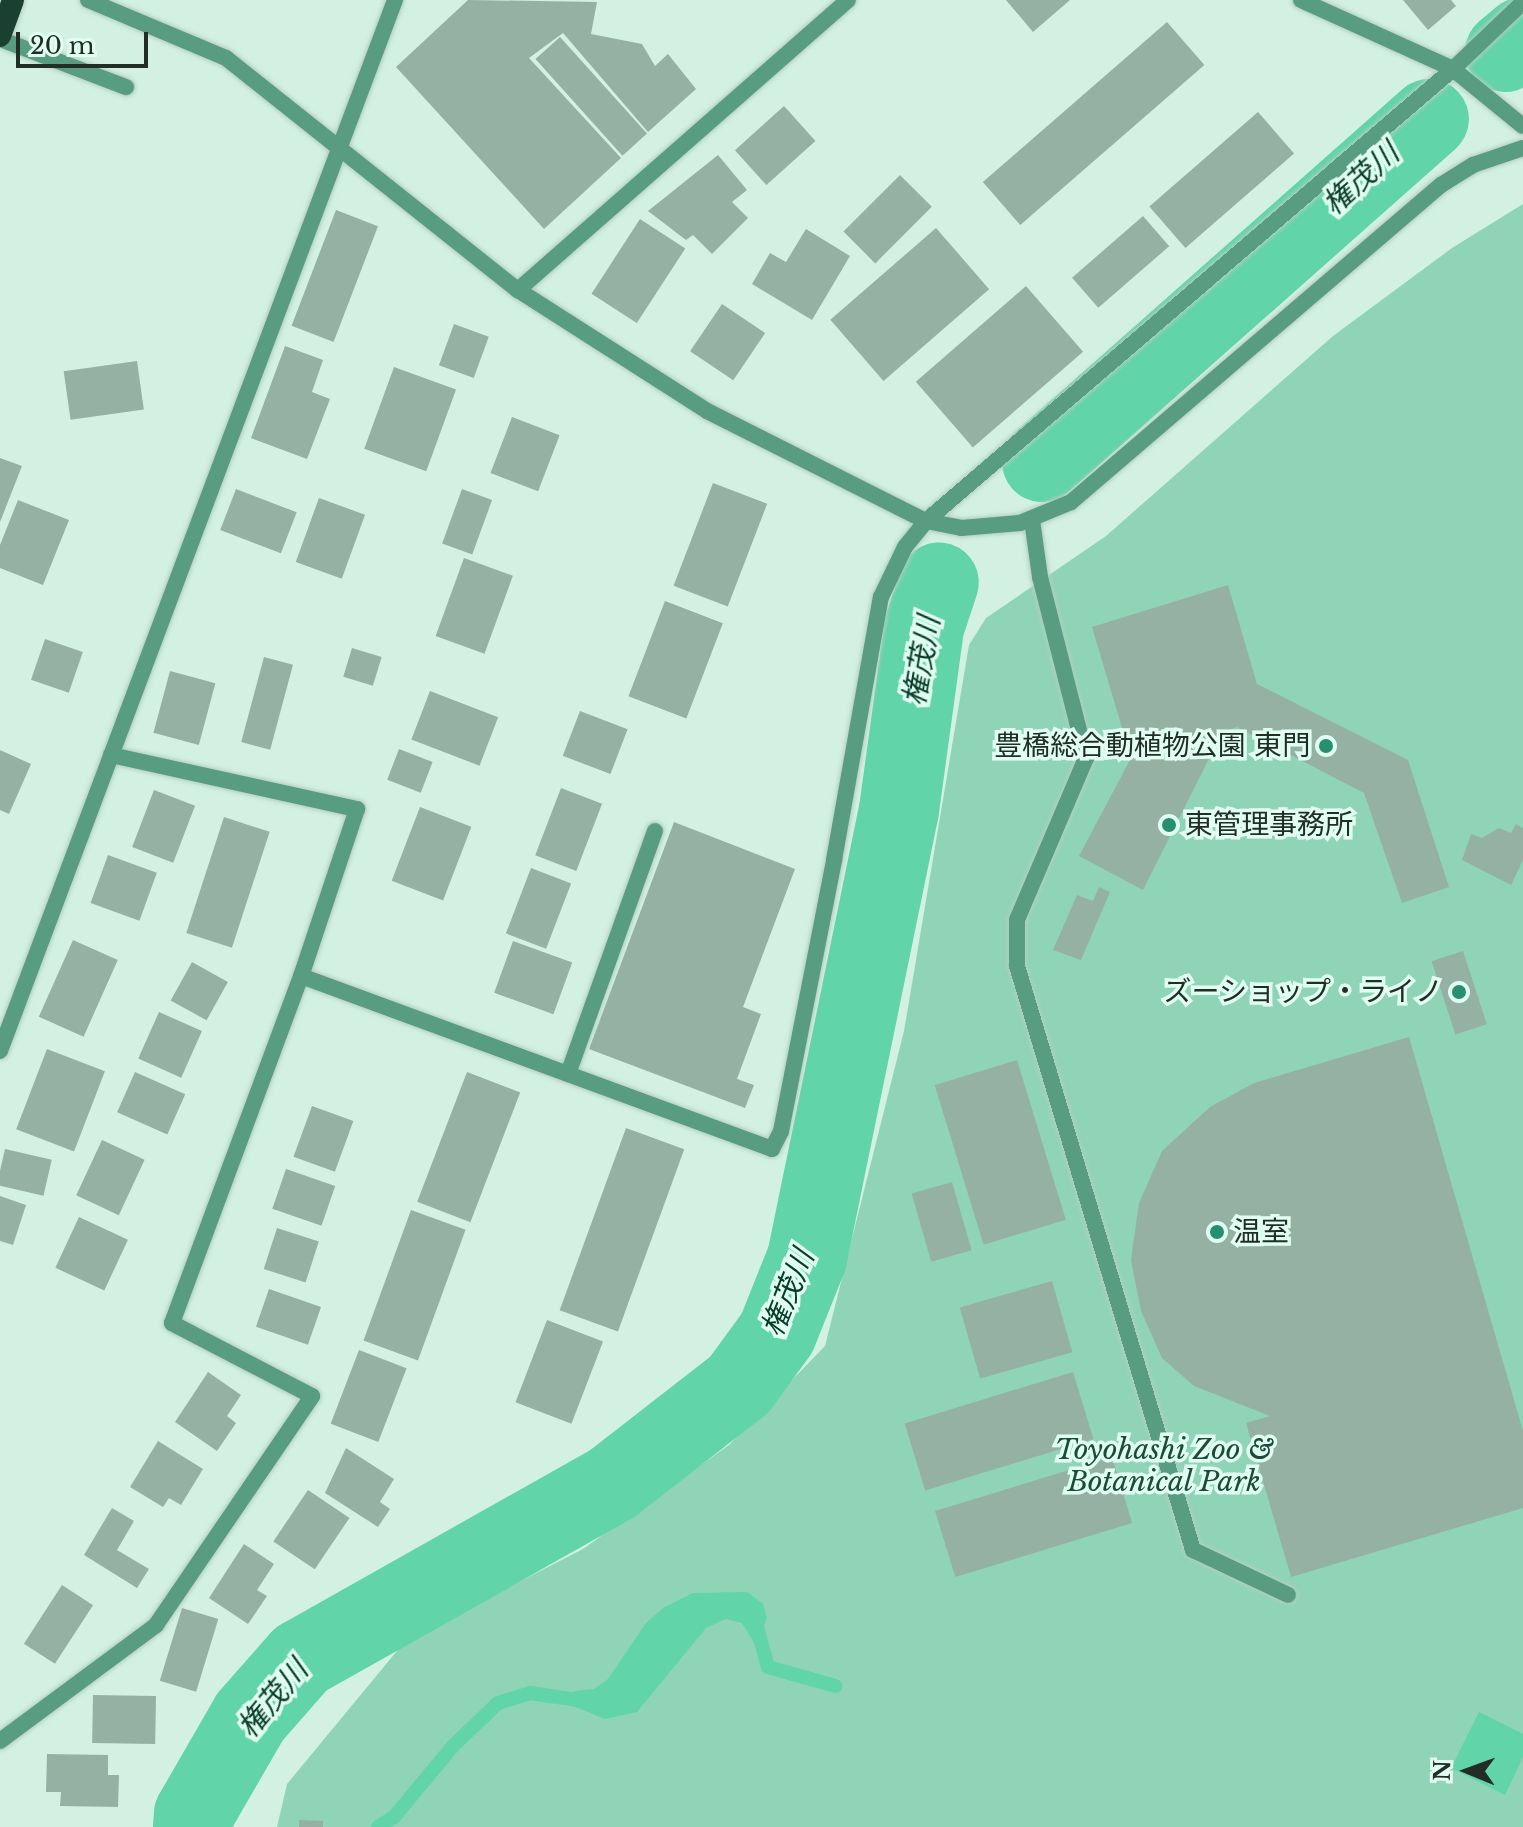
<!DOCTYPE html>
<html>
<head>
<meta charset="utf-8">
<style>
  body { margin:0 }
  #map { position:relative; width:1523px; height:1827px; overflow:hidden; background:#d3f1e3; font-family:"Libre Baskerville","Noto Sans JP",serif }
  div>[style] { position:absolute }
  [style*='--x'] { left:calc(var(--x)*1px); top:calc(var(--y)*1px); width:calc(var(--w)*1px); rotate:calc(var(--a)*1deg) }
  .green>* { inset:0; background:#8fd4b7 }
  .water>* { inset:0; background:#61d4a9 }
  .stream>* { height:14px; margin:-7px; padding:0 7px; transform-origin:7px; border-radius:7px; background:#61d4a9 }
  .river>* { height:80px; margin:-40px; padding:0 40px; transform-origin:40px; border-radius:40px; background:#61d4a9 }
  .building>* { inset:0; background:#94b1a4; transform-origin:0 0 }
  .roads { filter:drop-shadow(0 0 2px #b3cec1) drop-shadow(0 0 2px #b3cec1) }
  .service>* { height:16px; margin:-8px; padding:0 8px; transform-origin:8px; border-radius:8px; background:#589d82 }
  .pedestrian>* { height:16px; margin:-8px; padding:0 8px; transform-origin:8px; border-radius:8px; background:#589d82 }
  .minor>* { height:16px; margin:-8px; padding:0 8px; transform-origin:8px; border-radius:8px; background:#589d82 }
  .tertiary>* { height:16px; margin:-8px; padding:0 8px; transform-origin:8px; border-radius:8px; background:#589d82 }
  .trunk>* { height:22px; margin:-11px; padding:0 11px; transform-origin:11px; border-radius:11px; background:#1a4032 }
  .dots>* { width:22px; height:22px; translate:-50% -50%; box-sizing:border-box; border:4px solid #e0fef1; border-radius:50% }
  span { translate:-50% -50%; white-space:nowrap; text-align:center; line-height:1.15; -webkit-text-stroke:7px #e0fef1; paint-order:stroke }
  .poi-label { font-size:28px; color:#222d28 }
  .right { translate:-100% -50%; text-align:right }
  .left { translate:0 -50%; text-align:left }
  .park-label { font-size:28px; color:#1b4b3a; font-style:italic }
  .water-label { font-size:30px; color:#083c2b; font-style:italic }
  .north { position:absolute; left:1427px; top:1731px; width:80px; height:80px; -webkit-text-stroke:6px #e0fef1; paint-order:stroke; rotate:271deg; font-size:22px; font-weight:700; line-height:32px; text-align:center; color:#222d28 }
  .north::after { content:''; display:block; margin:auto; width:28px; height:36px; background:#222d28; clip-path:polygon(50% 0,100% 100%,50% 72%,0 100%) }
  .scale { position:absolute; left:16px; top:32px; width:132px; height:36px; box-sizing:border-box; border:4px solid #222d28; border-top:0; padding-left:10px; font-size:24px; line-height:28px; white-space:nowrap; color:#222d28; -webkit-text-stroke:6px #e0fef1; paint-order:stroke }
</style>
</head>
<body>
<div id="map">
  <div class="green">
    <div style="clip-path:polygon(1523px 204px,1523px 1827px,277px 1827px,287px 1784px,406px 1640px,583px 1549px,729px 1445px,825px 1346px,904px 1031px,969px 645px,986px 618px,1106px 536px,1333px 336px,1452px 248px)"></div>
  </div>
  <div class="water">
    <div style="clip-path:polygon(747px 1592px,763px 1604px,767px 1618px,759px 1637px,753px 1641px,742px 1623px,726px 1619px,706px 1628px,637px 1712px,605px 1719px,573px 1706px,569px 1697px,574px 1691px,594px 1689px,608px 1679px,646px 1623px,663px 1608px,693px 1593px)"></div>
    <div style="clip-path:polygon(1479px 1712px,1523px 1734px,1523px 1757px,1505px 1795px,1451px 1768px)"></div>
  </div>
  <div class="stream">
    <div style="--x:755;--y:1620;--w:49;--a:74.5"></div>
    <div style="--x:768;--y:1667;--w:70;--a:15.8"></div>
    <div style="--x:378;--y:1827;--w:19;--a:-32"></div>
    <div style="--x:394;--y:1817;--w:92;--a:-50.3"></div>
    <div style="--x:453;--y:1746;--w:62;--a:-43.7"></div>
    <div style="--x:498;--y:1703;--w:34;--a:-17"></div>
    <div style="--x:530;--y:1693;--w:56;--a:8.3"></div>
  </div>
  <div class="river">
    <div style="--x:1505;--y:52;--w:23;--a:-40"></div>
    <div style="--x:1042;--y:462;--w:517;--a:-41.55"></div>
    <div style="--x:193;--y:1827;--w:13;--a:-86"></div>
    <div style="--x:194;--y:1814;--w:112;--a:-60"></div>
    <div style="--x:250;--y:1717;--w:77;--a:-48.7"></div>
    <div style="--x:301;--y:1659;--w:358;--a:-29.4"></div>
    <div style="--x:613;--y:1483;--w:160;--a:-37.9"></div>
    <div style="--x:739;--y:1385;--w:64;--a:-53.8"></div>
    <div style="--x:777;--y:1333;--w:81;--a:-68.2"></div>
    <div style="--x:807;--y:1258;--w:457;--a:-78.4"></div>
    <div style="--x:899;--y:810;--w:185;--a:-82.2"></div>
    <div style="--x:924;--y:627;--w:47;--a:-71.6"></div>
  </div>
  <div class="building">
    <div style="clip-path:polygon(468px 0,597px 2px,591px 34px,642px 44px,655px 66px,668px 54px,696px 89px,648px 132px,563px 33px,529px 58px,621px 158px,544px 229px,396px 67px)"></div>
    <div style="clip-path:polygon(1006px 0,1070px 0,1033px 32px)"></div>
    <div style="clip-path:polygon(1403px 0,1451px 0,1456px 6px,1428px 30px)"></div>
    <div style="left:1167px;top:22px;width:57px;height:244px;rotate:49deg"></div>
    <div style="left:560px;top:37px;width:130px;height:33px;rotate:48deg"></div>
    <div style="left:784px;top:106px;width:47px;height:66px;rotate:48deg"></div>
    <div style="left:1258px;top:112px;width:55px;height:144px;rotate:49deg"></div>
    <div style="clip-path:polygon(718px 155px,747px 190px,732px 202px,748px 218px,712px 254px,693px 235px,686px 240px,648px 211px)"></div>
    <div style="left:900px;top:175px;width:45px;height:80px;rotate:45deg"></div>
    <div style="left:336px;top:210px;width:45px;height:124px;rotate:21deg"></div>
    <div style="left:1143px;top:216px;width:40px;height:94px;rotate:49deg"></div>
    <div style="left:640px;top:219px;width:54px;height:89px;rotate:33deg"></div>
    <div style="left:936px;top:228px;width:81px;height:140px;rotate:49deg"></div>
    <div style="clip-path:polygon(806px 229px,850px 256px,812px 320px,752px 284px,770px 253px,786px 262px)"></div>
    <div style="left:1026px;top:286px;width:87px;height:146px;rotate:49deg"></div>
    <div style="left:722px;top:304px;width:52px;height:57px;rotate:34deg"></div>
    <div style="left:454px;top:324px;width:37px;height:44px;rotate:20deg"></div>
    <div style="clip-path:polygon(285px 346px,323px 360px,312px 392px,330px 399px,307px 459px,251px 438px)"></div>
    <div style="left:137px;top:361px;width:49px;height:74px;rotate:82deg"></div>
    <div style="left:394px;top:367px;width:66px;height:87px;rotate:20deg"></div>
    <div style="left:512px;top:417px;width:51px;height:60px;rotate:21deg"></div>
    <div style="clip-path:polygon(0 458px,22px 466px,0 522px)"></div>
    <div style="left:713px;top:483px;width:58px;height:110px;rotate:21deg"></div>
    <div style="left:236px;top:489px;width:65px;height:44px;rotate:21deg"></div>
    <div style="left:462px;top:489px;width:32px;height:58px;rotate:20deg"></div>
    <div style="left:319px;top:498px;width:49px;height:68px;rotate:20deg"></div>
    <div style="clip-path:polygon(18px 500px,69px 520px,43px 585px,0 568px,0 545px)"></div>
    <div style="left:464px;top:558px;width:52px;height:83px;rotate:20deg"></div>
    <div style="clip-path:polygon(1228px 585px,1257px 684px,1408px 760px,1449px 887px,1402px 903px,1364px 793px,1237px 727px,1222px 733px,1143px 890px,1079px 856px,1131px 758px,1092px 627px)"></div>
    <div style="left:665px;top:601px;width:62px;height:102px;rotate:21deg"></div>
    <div style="left:45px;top:639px;width:40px;height:43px;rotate:19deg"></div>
    <div style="left:352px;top:648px;width:31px;height:30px;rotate:17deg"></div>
    <div style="left:264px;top:657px;width:30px;height:88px;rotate:15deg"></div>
    <div style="left:170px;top:671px;width:47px;height:64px;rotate:15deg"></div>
    <div style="left:430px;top:691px;width:73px;height:52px;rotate:21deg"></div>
    <div style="left:580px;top:711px;width:51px;height:48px;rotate:21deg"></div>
    <div style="left:399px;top:749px;width:36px;height:33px;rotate:21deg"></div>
    <div style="clip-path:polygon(0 750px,31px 764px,9px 814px,0 810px)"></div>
    <div style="left:561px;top:788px;width:44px;height:72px;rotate:21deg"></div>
    <div style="left:154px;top:790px;width:44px;height:61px;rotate:21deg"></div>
    <div style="left:420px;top:807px;width:55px;height:79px;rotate:21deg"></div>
    <div style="left:224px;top:817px;width:48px;height:122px;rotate:18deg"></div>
    <div style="clip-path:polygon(674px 822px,795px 869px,743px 1007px,761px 1014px,737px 1079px,754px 1085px,745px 1108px,589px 1049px)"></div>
    <div style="clip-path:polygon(1516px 824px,1523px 828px,1523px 860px,1511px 885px,1462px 860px,1471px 834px,1482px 838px,1499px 828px,1511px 833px)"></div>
    <div style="left:108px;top:855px;width:52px;height:51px;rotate:20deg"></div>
    <div style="left:531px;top:868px;width:43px;height:70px;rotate:21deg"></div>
    <div style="clip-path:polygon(1099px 887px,1110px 892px,1081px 960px,1053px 950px,1077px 895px,1093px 901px)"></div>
    <div style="left:73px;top:940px;width:49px;height:84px;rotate:24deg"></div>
    <div style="left:513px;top:941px;width:63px;height:55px;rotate:20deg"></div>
    <div style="left:1463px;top:951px;width:77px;height:33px;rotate:72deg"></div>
    <div style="left:192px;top:962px;width:41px;height:44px;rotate:29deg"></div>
    <div style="left:159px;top:1012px;width:47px;height:51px;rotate:24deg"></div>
    <div style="clip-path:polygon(1409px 1037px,1523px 1431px,1523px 1508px,1291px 1577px,1246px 1423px,1270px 1416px,1194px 1386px,1162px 1358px,1141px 1311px,1131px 1260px,1139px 1203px,1162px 1151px,1210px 1107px,1254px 1083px)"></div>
    <div style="left:47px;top:1049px;width:62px;height:86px;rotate:21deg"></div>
    <div style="left:1017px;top:1060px;width:167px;height:86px;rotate:73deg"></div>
    <div style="left:135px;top:1072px;width:55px;height:44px;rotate:24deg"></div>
    <div style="left:467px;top:1072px;width:57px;height:139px;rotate:21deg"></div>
    <div style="left:312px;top:1106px;width:44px;height:54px;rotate:20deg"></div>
    <div style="left:626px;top:1128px;width:62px;height:194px;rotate:20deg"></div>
    <div style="left:102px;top:1140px;width:47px;height:61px;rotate:25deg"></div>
    <div style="left:5px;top:1149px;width:48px;height:37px;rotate:13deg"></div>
    <div style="left:286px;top:1169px;width:52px;height:42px;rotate:19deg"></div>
    <div style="left:952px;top:1182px;width:71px;height:42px;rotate:74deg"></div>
    <div style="clip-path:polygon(0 1196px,26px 1205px,13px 1245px,0 1241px)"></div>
    <div style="left:411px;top:1210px;width:58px;height:139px;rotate:20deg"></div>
    <div style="left:79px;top:1217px;width:54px;height:56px;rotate:25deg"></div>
    <div style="left:277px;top:1228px;width:44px;height:43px;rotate:18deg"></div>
    <div style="left:1052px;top:1281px;width:74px;height:96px;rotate:74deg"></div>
    <div style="left:269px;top:1289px;width:55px;height:40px;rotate:19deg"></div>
    <div style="left:547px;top:1320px;width:60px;height:88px;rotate:21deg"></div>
    <div style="left:359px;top:1350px;width:51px;height:79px;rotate:21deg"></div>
    <div style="clip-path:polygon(208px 1372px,241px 1395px,227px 1416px,236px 1423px,217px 1451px,175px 1422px)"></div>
    <div style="left:1073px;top:1372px;width:70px;height:176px;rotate:73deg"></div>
    <div style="clip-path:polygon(158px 1441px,203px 1469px,181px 1505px,169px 1498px,163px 1507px,130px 1487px)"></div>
    <div style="clip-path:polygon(346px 1448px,394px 1479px,380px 1502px,390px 1509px,378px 1527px,325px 1493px)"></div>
    <div style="left:1112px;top:1457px;width:69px;height:185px;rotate:73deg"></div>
    <div style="left:308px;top:1490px;width:50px;height:62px;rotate:34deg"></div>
    <div style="clip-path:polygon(112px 1508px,134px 1521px,117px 1550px,149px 1569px,137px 1588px,84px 1555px)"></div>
    <div style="clip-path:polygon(244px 1544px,274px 1564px,257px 1590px,267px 1596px,248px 1624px,209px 1598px)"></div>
    <div style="left:62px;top:1585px;width:37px;height:70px;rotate:33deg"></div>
    <div style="left:182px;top:1608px;width:38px;height:76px;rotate:17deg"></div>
    <div style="left:93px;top:1695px;width:63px;height:48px;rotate:1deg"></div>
    <div style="clip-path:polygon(47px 1754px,108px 1755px,108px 1775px,119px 1775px,118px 1807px,60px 1806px,61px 1792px,46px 1792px)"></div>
    <div style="clip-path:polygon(299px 1820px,323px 1821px,323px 1827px,299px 1827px)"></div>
  </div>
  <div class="roads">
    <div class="service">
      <div style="--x:1032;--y:520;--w:58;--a:82"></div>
      <div style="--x:1040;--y:577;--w:187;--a:75.7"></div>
      <div style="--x:1086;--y:758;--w:176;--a:113.1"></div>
      <div style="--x:1017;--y:920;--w:46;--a:90"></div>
      <div style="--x:1017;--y:966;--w:610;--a:73.23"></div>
      <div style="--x:1193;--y:1550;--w:105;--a:25.3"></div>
    </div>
    <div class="pedestrian">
      <div style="--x:0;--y:39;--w:135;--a:20.9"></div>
    </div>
    <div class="minor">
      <div style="--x:1301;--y:0;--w:167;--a:24.4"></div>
      <div style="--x:1453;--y:69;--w:90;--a:39.2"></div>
      <div style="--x:518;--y:290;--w:439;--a:-41.3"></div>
      <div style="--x:111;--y:755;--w:252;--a:12.4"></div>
      <div style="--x:357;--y:809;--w:176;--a:108.5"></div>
      <div style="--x:0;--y:1051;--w:1123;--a:-69.4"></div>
      <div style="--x:568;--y:1074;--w:258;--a:-70.3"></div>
      <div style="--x:0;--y:1741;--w:194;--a:-36.6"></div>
      <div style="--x:156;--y:1625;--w:277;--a:-55.7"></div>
      <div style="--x:312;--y:1396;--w:158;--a:-152.5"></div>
      <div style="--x:172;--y:1323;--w:370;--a:-69.6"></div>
      <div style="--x:301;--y:976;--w:502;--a:20.17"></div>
      <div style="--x:772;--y:1149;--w:20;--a:-63"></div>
      <div style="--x:781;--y:1131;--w:276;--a:-78.9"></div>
      <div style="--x:834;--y:860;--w:267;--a:-79.9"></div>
      <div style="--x:881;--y:597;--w:55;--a:-64.4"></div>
      <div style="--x:905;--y:547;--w:33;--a:-51"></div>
      <div style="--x:926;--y:521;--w:694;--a:-40.62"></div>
      <div style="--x:1453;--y:69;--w:97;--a:-43.7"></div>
    </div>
    <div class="tertiary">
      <div style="--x:88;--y:0;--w:150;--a:22.8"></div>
      <div style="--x:226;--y:58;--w:373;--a:38.5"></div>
      <div style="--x:518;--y:290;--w:224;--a:32.6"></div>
      <div style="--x:707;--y:411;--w:245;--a:26.7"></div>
      <div style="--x:926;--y:521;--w:36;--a:11"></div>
      <div style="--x:961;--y:528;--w:59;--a:-4.8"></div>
      <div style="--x:1020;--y:523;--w:55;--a:-22.4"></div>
      <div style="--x:1071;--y:502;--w:487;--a:-40.6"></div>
      <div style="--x:1441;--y:185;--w:38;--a:-32"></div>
      <div style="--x:1473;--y:165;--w:53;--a:-18.8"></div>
    </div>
    <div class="trunk">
      <div style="--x:0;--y:36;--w:38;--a:-70"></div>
    </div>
  </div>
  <div class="dots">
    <div style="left:1326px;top:746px;background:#278f6d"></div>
    <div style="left:1169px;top:825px;background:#278f6d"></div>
    <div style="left:1459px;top:992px;background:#278f6d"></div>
    <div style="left:1217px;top:1232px;background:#278f6d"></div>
  </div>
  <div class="poi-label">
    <span class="right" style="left:1310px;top:746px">豊橋総合動植物公園 東門</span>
    <span class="left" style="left:1185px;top:825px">東管理事務所</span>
    <span class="right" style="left:1443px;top:992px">ズーショップ・ライノ</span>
    <span class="left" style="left:1233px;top:1232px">温室</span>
  </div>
  <div class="park-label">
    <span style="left:1164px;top:1466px">Toyohashi Zoo &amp;<br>Botanical Park</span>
  </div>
  <div class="water-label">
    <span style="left:1361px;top:179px;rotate:-42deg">権茂川</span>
    <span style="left:922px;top:661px;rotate:-80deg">権茂川</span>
    <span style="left:788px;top:1293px;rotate:-68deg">権茂川</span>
    <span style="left:273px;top:1699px;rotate:-50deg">権茂川</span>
  </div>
  <div class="north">N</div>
  <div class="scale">20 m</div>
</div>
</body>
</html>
